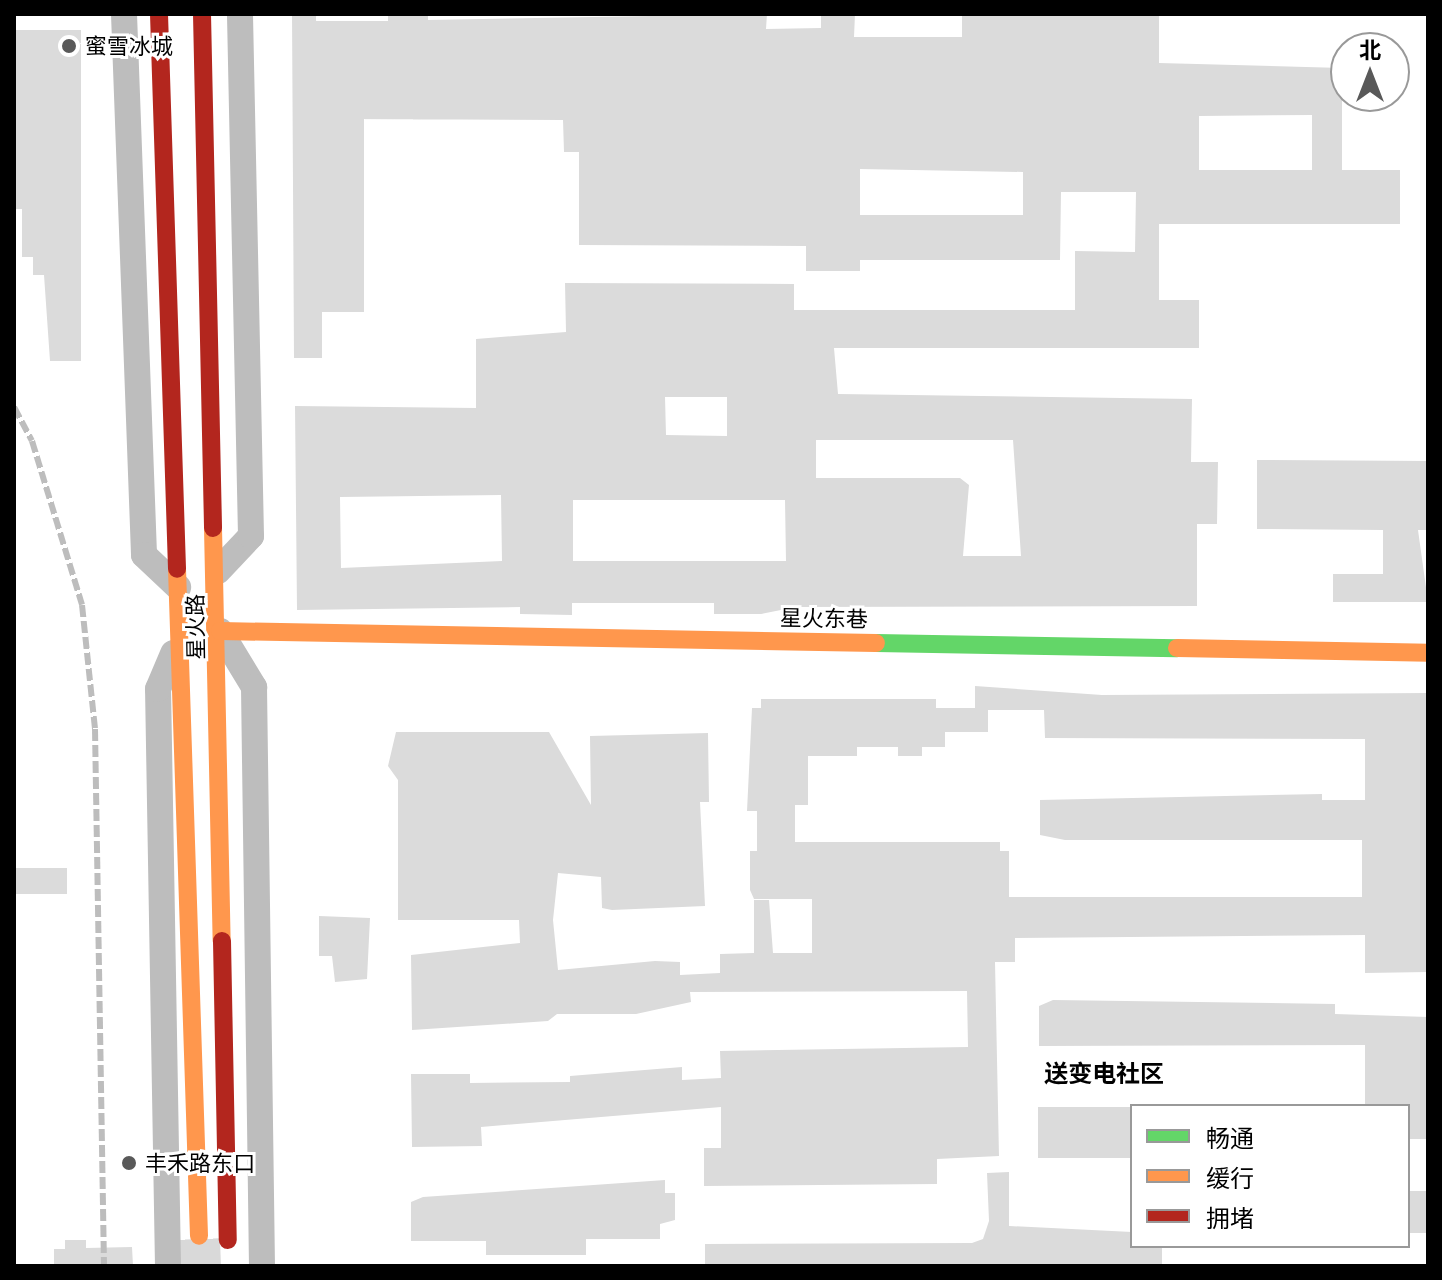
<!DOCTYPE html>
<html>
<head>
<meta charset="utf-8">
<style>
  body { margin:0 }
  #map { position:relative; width:1442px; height:1280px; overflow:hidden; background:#fff; font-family:"Golos Text","Noto Sans SC",sans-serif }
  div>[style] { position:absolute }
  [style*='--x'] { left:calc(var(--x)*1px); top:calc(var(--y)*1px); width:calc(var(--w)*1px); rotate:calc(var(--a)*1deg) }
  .building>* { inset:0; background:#dbdbdb; transform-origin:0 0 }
  .primary-tunnel>* { height:42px; margin-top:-21px; transform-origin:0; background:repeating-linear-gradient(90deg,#d9d9d9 0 42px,transparent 0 63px) }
  .street>* { height:26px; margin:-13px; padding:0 13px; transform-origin:13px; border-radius:13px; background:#bdbdbd }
  .fast>* { height:18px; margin:-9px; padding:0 9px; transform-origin:9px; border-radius:9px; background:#63d668 }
  .slow>* { height:18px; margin:-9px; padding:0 9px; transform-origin:9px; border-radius:9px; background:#ff974d }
  .jam>* { height:18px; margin:-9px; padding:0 9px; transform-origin:9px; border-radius:9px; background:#b3261e }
  .rail>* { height:6px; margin-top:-3px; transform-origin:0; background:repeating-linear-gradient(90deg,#bdbdbd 0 12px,transparent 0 16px) }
  .dots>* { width:22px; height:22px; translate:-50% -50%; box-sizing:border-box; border:4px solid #fff; border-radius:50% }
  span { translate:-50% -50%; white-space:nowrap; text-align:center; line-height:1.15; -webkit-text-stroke:6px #fff; paint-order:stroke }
  .poi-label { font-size:22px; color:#000 }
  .left { translate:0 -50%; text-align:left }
  .street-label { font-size:22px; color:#000 }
  .neighbourhood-label { font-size:24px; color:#000; font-weight:700 }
  .frame { position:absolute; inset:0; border:16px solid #000; pointer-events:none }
  .legend { position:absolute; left:1130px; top:1104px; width:280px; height:144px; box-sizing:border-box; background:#fff; border:2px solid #999; margin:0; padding:10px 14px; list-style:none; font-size:24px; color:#000 }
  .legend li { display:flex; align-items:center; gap:16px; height:40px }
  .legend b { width:40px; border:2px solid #999 }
  .north { position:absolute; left:1330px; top:32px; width:80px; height:80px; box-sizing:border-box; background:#fff; border:2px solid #999; border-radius:50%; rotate:0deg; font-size:22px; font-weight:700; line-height:32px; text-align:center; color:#000 }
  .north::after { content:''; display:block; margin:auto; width:28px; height:36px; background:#595959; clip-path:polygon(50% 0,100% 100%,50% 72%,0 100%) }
</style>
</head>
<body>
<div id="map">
  <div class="building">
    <div style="clip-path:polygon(evenodd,292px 14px,316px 14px,316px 21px,388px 21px,388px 14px,428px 14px,428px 20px,767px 14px,766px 29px,821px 28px,821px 14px,855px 14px,854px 37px,962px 37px,962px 14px,1159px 14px,1159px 63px,1342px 68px,1342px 170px,1400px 170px,1400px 224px,1159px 224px,1159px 300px,1199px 300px,1199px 348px,834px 348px,838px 394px,1192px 399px,1191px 462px,1218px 462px,1217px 524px,1197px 524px,1197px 606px,796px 607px,761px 614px,714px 614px,714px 603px,572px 603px,572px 615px,520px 614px,520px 607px,297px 610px,295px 406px,476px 408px,476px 339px,566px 332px,565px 283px,794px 284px,794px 310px,1075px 310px,1075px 251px,1135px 252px,1136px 192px,1061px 192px,1060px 260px,860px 260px,860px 271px,806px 271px,806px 246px,579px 245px,579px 152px,564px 152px,563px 120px,364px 119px,364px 312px,322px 312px,322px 358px,294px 358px,292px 14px,1312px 115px,1312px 170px,1199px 170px,1199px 116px,1312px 115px,292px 14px,860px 169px,1023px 172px,1023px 215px,860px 215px,860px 169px,292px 14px,665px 397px,727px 397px,727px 436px,666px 435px,665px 397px,292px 14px,816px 440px,1013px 440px,1021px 556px,963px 556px,969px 485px,960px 478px,816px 478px,816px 440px,292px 14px,501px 495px,502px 561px,341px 568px,340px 497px,501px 495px,292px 14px,573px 500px,785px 500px,786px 561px,573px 561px,573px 500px)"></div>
    <div style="clip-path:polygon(14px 30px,81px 30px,81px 361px,50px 361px,44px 275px,33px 275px,33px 257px,22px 257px,22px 209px,14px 209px)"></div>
    <div style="clip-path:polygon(1257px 460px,1428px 461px,1428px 530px,1418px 530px,1428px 602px,1333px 602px,1333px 574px,1383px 574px,1383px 530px,1257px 529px)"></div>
    <div style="clip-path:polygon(evenodd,975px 686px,1102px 695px,1428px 693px,1428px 972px,1365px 973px,1365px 935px,1015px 938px,1015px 962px,995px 962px,999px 1156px,937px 1159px,937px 1184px,704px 1186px,704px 1148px,721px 1148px,721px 1107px,481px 1127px,482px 1146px,412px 1147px,411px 1074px,470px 1074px,470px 1083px,570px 1082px,570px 1076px,682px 1067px,682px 1080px,721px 1078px,720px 1051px,968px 1047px,967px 991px,690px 992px,691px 1002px,636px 1014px,557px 1014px,548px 1021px,412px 1030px,411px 955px,520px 943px,519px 920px,398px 920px,398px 780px,388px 766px,396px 732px,549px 732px,591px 805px,590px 736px,708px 733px,709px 802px,700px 802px,705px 906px,612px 910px,602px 908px,601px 877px,558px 873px,553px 920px,558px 970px,655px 961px,680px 962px,680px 975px,720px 973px,720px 954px,754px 953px,754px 900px,769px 900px,773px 953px,812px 953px,812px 899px,754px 899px,750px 890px,750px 851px,757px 851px,757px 811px,747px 811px,752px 708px,761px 708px,761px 699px,936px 699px,936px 708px,975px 708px,975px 686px,988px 710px,1044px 710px,1045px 738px,1365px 739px,1365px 800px,1322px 800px,1322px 794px,1040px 800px,1040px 835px,1065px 840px,1362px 840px,1362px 897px,1009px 897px,1009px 851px,1000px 851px,1000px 842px,795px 842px,795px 805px,808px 805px,808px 756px,857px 756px,857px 747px,898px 747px,898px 756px,922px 756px,922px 747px,945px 747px,945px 732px,988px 732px,988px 710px)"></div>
    <div style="left:14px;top:868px;width:53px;height:26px"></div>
    <div style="clip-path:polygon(319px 916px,370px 918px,367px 979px,335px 982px,332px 956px,319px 956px)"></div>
    <div style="clip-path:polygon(1053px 1000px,1335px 1004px,1335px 1014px,1428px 1017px,1428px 1139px,1408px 1139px,1408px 1106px,1365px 1106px,1365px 1045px,1039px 1046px,1039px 1006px)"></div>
    <div style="left:1038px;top:1107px;width:94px;height:51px"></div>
    <div style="clip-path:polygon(1009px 1172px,1009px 1226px,1132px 1232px,1132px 1246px,1162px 1246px,1162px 1266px,705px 1266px,705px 1244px,972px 1243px,983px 1239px,989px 1221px,987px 1173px)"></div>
    <div style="clip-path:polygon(665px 1180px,665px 1193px,675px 1193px,675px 1220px,660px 1224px,660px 1239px,586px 1239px,586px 1255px,486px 1255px,486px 1241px,411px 1241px,411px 1202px,423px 1197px)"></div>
    <div style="left:1408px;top:1191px;width:20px;height:42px"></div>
    <div style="clip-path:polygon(65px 1240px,86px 1240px,86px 1248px,132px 1247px,133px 1266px,54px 1266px,54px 1249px,65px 1249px)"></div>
  </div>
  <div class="primary-tunnel">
    <div style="--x:199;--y:1239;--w:27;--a:88"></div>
  </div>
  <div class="street">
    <div style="--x:124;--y:14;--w:541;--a:87.88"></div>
    <div style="--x:144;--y:555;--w:47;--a:43.3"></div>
    <div style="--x:218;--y:571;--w:48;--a:-46.7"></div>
    <div style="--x:251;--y:536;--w:522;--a:-91.21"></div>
    <div style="--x:220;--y:631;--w:66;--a:58.7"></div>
    <div style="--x:254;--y:687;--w:579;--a:89.21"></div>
    <div style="--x:168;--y:1266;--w:577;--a:-90.99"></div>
    <div style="--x:158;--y:689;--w:39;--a:-67"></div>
  </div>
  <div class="fast">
    <div style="--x:876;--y:643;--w:301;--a:1"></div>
  </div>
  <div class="slow">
    <div style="--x:213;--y:528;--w:413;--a:88.8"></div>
    <div style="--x:177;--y:569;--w:667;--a:88.11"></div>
    <div style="--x:220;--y:631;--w:656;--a:1.05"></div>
    <div style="--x:1177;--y:648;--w:251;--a:1.1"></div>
  </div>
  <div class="jam">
    <div style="--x:159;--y:14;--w:555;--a:88.14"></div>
    <div style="--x:202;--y:14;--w:514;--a:88.77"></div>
    <div style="--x:222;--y:941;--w:299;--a:88.9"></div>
  </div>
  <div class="rail">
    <div style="--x:14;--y:407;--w:38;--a:62"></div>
    <div style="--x:32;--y:441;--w:171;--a:73"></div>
    <div style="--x:82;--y:605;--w:125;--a:84"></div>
    <div style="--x:95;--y:729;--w:537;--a:89.04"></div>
  </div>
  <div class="dots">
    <div style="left:69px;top:46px;background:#595959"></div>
    <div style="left:129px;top:1163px;background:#595959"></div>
  </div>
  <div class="poi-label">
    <span class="left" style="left:85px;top:46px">蜜雪冰城</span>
    <span class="left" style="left:145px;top:1163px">丰禾路东口</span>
  </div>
  <div class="street-label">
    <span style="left:824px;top:618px;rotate:1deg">星火东巷</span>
    <span style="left:195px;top:627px;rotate:-91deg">星火路</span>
  </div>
  <div class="neighbourhood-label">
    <span style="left:1104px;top:1073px">送变电社区</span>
  </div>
  <div class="frame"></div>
  <ul class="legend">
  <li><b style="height:10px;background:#63d668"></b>畅通</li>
  <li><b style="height:10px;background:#ff974d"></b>缓行</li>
  <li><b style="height:10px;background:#b3261e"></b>拥堵</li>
  </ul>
  <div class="north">北</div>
</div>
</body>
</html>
